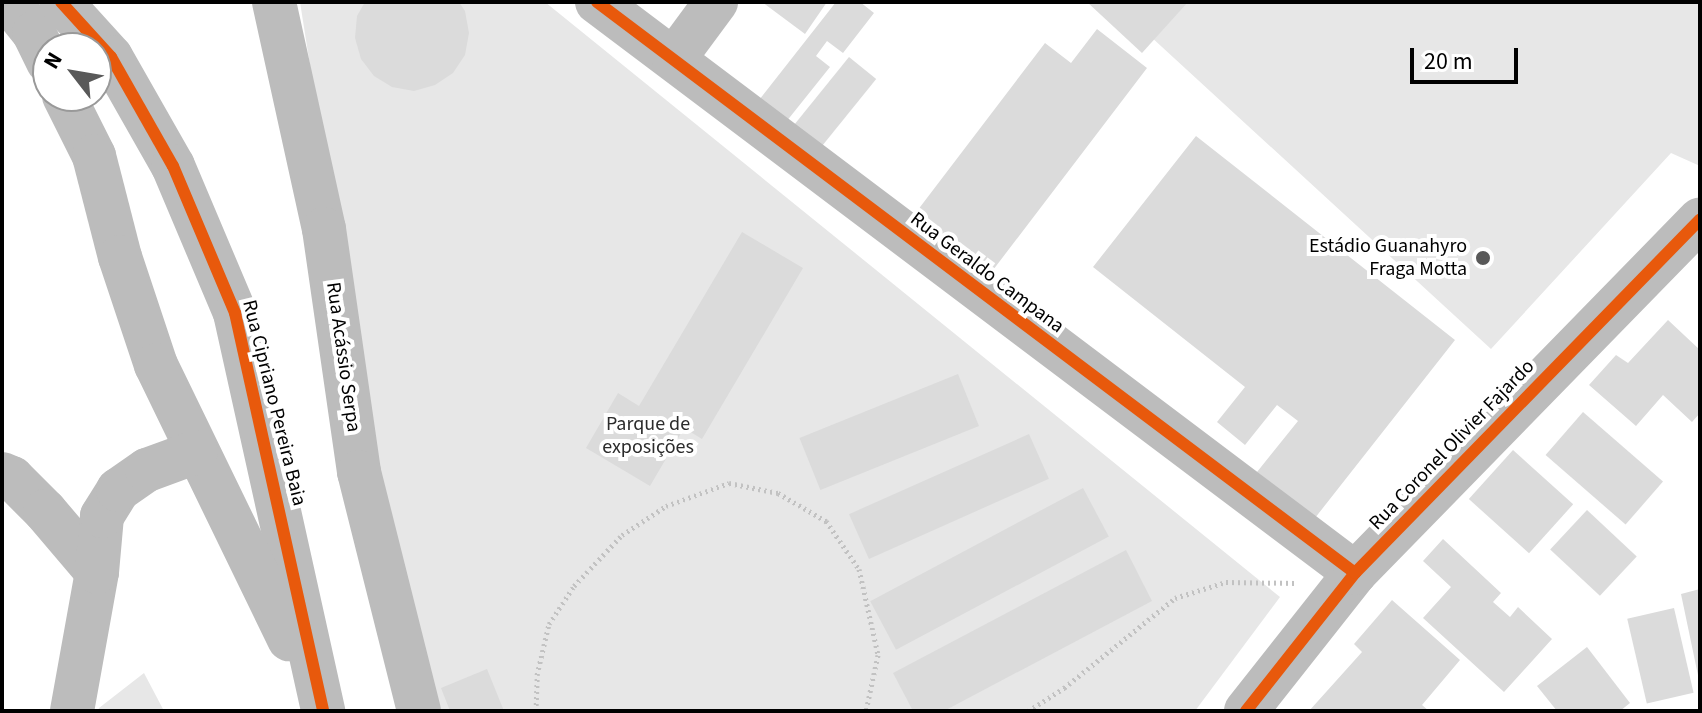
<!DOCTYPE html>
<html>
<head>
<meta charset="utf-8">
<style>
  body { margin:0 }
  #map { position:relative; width:1702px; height:713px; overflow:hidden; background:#fff; font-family:"Source Sans 3",sans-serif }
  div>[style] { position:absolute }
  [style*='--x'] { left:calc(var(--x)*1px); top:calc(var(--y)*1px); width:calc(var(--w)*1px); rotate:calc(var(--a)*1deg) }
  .green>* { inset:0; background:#e7e7e7 }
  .building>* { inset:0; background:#dbdbdb; transform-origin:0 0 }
  .path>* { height:5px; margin-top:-2.5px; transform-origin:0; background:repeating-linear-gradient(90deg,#c2c2c2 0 2px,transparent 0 6px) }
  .minor>* { height:44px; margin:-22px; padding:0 22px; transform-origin:22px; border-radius:22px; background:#bcbcbc }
  .cycleway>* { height:12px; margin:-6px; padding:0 6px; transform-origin:6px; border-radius:6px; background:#e8590c }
  .dots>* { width:22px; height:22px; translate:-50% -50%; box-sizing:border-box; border:4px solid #fff; border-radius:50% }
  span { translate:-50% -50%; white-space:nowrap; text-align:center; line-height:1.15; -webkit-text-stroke:8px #fff; paint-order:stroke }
  .poi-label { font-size:20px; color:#000 }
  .right { translate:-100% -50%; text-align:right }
  .street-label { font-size:20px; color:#000 }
  .park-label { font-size:20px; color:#2b2b2b }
  .frame { position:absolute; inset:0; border:4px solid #000; pointer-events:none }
  .north { position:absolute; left:32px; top:32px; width:80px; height:80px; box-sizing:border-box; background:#fff; border:2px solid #999; border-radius:50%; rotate:301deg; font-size:22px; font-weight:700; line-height:32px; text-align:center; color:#000 }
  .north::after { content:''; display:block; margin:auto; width:28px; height:36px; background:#595959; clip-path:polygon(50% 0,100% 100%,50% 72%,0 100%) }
  .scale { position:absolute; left:1410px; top:48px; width:108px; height:36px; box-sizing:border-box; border:4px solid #000; border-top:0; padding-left:10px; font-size:24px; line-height:28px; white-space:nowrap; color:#000; -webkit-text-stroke:6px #fff; paint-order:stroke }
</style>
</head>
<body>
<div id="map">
  <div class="green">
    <div style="clip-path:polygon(300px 2px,545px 2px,1280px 597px,1195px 711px,437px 711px,375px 477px)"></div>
    <div style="clip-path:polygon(1113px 2px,1700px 2px,1700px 166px,1671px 153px,1491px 349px)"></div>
    <div style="clip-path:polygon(144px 673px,164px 711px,98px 711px,99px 708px)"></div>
  </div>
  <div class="building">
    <div style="clip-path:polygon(365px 2px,459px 2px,465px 11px,469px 33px,465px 55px,453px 73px,435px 85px,414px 91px,392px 87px,374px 76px,361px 59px,355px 38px,357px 16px)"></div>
    <div style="clip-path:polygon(762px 2px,827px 2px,805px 34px)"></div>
    <div style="clip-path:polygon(836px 2px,860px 2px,874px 13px,843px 53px,827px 41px,816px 56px,830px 67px,786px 122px,759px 100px)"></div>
    <div style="clip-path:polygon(1087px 2px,1188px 2px,1142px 53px)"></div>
    <div style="clip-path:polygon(1097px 29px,1147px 68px,990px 274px,914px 215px,1045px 43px,1071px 63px)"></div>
    <div style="left:849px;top:57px;width:35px;height:88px;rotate:39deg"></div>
    <div style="clip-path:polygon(1196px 136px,1455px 340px,1315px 518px,1257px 472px,1298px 421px,1277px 405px,1245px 445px,1217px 422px,1245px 387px,1093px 267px)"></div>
    <div style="clip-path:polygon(742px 232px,803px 268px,702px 439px,684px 428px,650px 486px,586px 448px,618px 393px,639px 406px)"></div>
    <div style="clip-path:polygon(1668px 320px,1700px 350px,1700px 413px,1692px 422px,1663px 395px,1636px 426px,1589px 385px,1616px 355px,1628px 363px)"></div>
    <div style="left:958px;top:374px;width:56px;height:171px;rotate:68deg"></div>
    <div style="left:1583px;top:412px;width:106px;height:57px;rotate:41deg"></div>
    <div style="left:1029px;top:434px;width:49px;height:197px;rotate:66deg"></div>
    <div style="left:1513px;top:450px;width:81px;height:66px;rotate:42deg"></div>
    <div style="left:1083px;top:488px;width:55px;height:241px;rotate:62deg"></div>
    <div style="left:1587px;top:510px;width:68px;height:54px;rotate:43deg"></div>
    <div style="clip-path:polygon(1443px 539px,1501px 593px,1493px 602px,1510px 617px,1518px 607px,1552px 639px,1504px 692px,1423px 618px,1451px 587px,1423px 561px)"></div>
    <div style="clip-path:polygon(1126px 550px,1152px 601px,944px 711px,913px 711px,893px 673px)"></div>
    <div style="clip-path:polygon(1700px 589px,1700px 680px,1699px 680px,1681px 594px)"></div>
    <div style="clip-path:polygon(1392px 600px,1460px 660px,1422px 705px,1429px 711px,1309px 711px,1362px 652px,1354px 644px)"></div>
    <div style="left:1674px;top:608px;width:87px;height:48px;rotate:77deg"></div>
    <div style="clip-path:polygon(1587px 647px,1630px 703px,1620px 711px,1557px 711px,1537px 686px)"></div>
    <div style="clip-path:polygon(487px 669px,504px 711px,450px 711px,441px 688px)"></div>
  </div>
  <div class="path">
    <div style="--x:536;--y:711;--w:36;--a:-88"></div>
    <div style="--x:537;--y:675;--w:52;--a:-76.8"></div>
    <div style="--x:549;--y:624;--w:45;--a:-56.7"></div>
    <div style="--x:574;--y:586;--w:70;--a:-46.7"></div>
    <div style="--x:622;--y:535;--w:53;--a:-33.4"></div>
    <div style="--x:666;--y:506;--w:67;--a:-20.1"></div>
    <div style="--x:729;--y:483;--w:50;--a:11.5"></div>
    <div style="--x:778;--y:493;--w:56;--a:30.3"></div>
    <div style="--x:826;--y:521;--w:58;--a:55.5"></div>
    <div style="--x:859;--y:569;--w:88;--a:77.5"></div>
    <div style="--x:878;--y:655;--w:57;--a:102.1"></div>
    <div style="--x:1028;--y:711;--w:43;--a:-32.6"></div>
    <div style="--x:1064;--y:688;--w:143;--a:-39"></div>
    <div style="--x:1175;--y:598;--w:53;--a:-17.4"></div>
    <div style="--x:1226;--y:582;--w:69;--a:0.8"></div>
  </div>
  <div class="minor">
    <div style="--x:9;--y:2;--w:40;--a:51"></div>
    <div style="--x:34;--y:33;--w:32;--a:64"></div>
    <div style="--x:61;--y:2;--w:74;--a:47.7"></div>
    <div style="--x:111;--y:57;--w:125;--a:60.4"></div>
    <div style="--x:173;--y:166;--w:160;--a:67.1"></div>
    <div style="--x:235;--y:313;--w:408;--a:77.5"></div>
    <div style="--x:274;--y:2;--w:232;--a:77.6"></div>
    <div style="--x:324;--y:229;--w:246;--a:81.8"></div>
    <div style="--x:359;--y:472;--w:246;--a:75.9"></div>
    <div style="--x:597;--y:2;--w:949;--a:36.99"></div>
    <div style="--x:674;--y:59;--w:71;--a:-53.6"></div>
    <div style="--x:64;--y:96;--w:67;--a:63.4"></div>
    <div style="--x:94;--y:156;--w:104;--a:75.6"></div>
    <div style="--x:120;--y:257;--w:114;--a:71.6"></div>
    <div style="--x:156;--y:365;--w:305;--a:64.1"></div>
    <div style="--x:2;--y:474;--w:11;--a:22"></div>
    <div style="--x:12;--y:478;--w:47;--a:45"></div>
    <div style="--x:45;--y:511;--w:80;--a:49.6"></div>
    <div style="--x:72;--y:711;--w:141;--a:-79.8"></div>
    <div style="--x:97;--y:572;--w:56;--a:-84.9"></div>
    <div style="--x:102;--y:516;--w:31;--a:-58"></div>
    <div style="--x:118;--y:490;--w:35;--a:-35"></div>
    <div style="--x:147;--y:470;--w:52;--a:-20.2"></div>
    <div style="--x:1246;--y:711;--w:176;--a:-51.7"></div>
    <div style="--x:1355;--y:573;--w:494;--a:-45.7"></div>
  </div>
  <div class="cycleway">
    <div style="--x:61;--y:2;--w:74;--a:47.7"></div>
    <div style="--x:111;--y:57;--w:125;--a:60.4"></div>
    <div style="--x:173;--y:166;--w:160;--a:67.1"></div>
    <div style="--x:235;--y:313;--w:408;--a:77.5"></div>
    <div style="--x:597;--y:2;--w:949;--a:36.99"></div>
    <div style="--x:1246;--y:711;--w:176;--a:-51.7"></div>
    <div style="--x:1355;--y:573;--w:494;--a:-45.7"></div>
  </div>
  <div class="dots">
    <div style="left:1483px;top:258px;background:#595959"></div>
  </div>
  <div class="poi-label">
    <span class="right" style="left:1467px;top:258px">Estádio Guanahyro<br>Fraga Motta</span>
  </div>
  <div class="street-label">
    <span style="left:987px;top:273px;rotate:37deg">Rua Geraldo Campana</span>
    <span style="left:343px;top:357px;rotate:82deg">Rua Acássio Serpa</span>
    <span style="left:274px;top:403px;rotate:76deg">Rua Cipriano Pereira Baia</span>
    <span style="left:1452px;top:445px;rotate:-46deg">Rua Coronel Olivier Fajardo</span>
  </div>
  <div class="park-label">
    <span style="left:648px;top:436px">Parque de<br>exposições</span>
  </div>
  <div class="frame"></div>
  <div class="north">N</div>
  <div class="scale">20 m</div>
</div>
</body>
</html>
